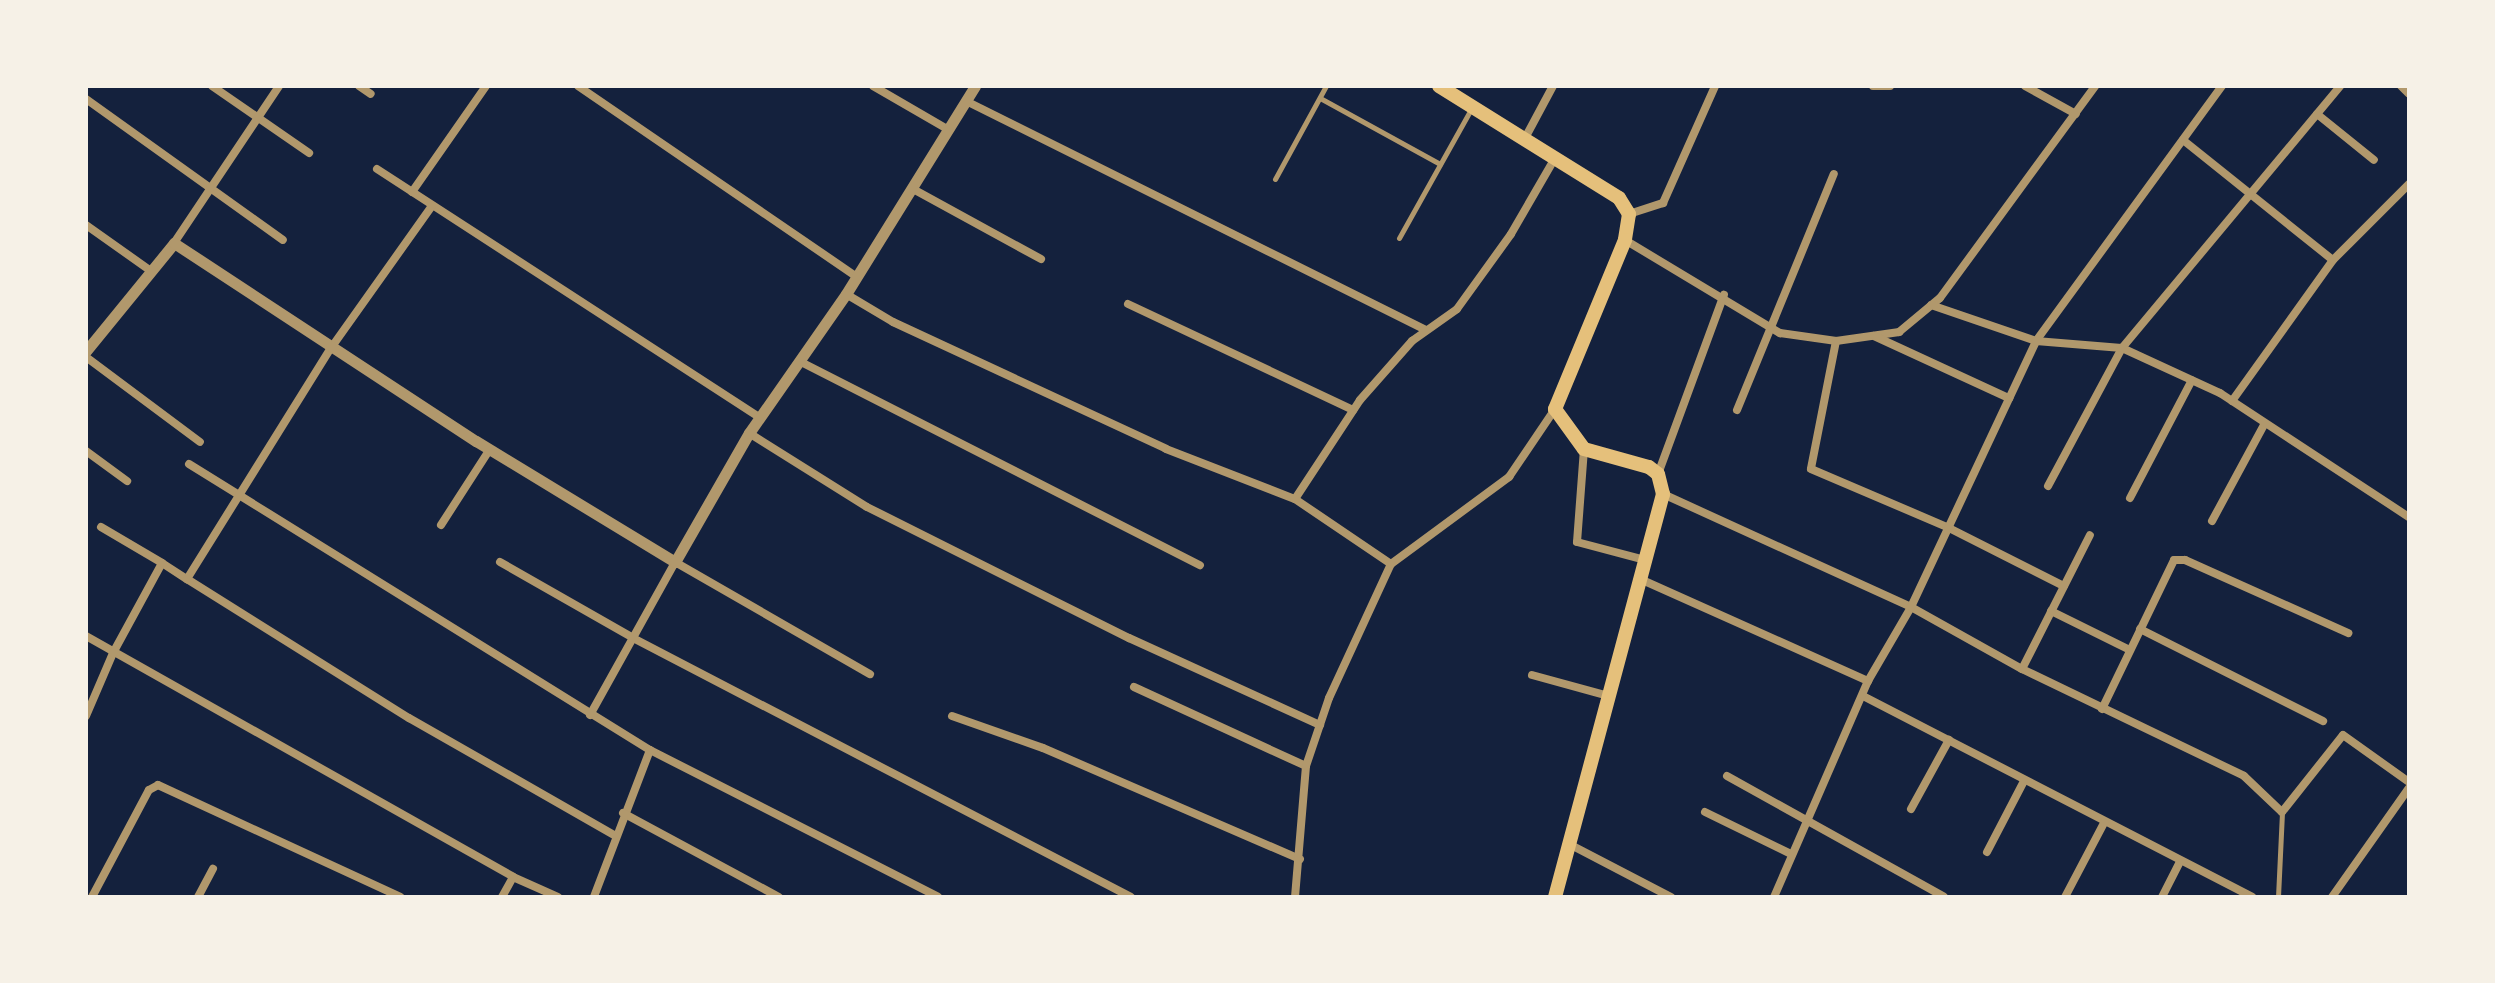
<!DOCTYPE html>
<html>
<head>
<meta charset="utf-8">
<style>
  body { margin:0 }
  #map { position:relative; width:2495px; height:983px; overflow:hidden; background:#14213d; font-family:Overpass,sans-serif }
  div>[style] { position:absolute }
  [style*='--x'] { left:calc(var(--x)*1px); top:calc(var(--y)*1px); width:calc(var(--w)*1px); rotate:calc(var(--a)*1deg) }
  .service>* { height:5px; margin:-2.5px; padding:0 2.5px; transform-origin:2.5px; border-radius:2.5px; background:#b1986c }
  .minor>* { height:8px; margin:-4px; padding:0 4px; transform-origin:4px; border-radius:4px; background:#b1986c }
  .tertiary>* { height:11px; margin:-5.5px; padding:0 5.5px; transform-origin:5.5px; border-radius:5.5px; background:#b1986c }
  .secondary>* { height:14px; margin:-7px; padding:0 7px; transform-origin:7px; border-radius:7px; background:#e5c07b }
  span { translate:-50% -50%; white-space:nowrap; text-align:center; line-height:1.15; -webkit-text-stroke:8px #f6f1e7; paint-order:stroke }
  .frame { position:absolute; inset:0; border:88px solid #f6f1e7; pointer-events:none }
</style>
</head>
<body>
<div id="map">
  <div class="service">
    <div style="--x:1320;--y:98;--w:137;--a:28.8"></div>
    <div style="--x:1275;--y:179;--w:106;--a:-61.3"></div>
    <div style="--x:1399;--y:238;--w:148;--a:-60.8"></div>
    <div style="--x:2278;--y:897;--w:85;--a:-87.3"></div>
  </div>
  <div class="minor">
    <div style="--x:212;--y:86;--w:118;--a:34.6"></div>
    <div style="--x:359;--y:86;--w:14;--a:34"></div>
    <div style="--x:578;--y:86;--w:338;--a:34.4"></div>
    <div style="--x:873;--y:86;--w:88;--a:30.1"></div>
    <div style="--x:1873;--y:86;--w:17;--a:0"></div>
    <div style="--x:2025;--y:86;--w:58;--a:28.8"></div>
    <div style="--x:2401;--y:86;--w:11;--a:45"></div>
    <div style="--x:86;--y:99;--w:242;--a:35.6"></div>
    <div style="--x:966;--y:101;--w:514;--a:26.47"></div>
    <div style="--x:2317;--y:114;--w:73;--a:38.9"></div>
    <div style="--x:1524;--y:140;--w:61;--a:-61.8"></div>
    <div style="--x:2183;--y:140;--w:192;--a:38.7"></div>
    <div style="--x:377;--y:169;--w:457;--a:33"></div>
    <div style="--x:913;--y:189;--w:146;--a:28.7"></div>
    <div style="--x:412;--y:192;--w:129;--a:-55.1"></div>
    <div style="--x:1629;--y:214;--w:36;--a:-18"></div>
    <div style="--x:1663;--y:203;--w:128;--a:-66"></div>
    <div style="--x:86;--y:225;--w:80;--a:35.3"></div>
    <div style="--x:1625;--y:240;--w:181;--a:31"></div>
    <div style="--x:1780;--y:333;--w:57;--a:8.1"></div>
    <div style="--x:1836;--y:341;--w:64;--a:-8.1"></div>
    <div style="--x:1899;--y:332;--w:53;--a:-39.7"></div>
    <div style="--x:1940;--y:298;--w:263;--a:-53.8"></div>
    <div style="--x:174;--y:243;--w:189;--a:-56.2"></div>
    <div style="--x:846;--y:294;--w:55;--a:30.8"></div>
    <div style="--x:893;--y:322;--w:301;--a:24.9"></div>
    <div style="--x:1166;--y:449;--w:138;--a:21.2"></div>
    <div style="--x:1128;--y:304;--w:249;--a:25.2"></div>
    <div style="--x:1931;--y:305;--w:111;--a:18.9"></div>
    <div style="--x:2036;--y:341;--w:316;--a:-53.9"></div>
    <div style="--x:1874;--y:336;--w:149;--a:24.7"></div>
    <div style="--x:1836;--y:341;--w:130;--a:101.1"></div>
    <div style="--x:1811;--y:469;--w:148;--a:23.1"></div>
    <div style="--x:1947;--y:527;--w:131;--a:26.8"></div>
    <div style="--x:86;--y:357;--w:142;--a:36.7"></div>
    <div style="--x:799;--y:361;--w:450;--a:27"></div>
    <div style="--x:2232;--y:401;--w:173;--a:-54.4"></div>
    <div style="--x:2333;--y:260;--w:107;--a:-45"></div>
    <div style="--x:1737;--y:410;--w:255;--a:-67.7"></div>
    <div style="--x:749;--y:433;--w:139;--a:32.1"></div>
    <div style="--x:867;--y:507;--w:293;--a:26.6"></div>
    <div style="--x:1129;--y:638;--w:210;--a:24.5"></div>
    <div style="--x:1584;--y:449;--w:93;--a:94.3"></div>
    <div style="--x:1577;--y:542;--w:70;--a:14.8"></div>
    <div style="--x:86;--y:451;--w:51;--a:36.2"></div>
    <div style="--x:189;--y:464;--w:543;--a:31.82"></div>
    <div style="--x:650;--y:750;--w:157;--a:110.9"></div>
    <div style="--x:1658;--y:474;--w:191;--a:-69.8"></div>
    <div style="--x:2048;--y:486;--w:157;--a:-61.8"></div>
    <div style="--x:2122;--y:348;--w:341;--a:-50.2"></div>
    <div style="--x:1663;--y:494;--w:273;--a:24.5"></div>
    <div style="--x:1911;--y:607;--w:127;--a:29.2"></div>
    <div style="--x:2022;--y:669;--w:246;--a:25.7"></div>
    <div style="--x:2244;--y:776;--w:52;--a:43.5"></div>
    <div style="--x:2282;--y:812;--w:98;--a:-51.6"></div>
    <div style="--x:2343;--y:735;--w:81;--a:35.5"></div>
    <div style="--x:2130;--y:498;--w:133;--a:-62.3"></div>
    <div style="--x:2212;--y:521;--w:111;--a:-61.6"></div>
    <div style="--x:441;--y:525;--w:90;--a:-57.2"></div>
    <div style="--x:101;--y:527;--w:71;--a:30.5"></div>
    <div style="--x:500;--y:562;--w:153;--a:29.7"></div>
    <div style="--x:633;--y:638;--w:561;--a:27.48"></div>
    <div style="--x:1391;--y:564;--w:116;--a:-145.9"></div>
    <div style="--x:1295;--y:499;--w:118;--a:-56.7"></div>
    <div style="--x:1360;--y:400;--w:79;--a:-48.6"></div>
    <div style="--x:1412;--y:341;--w:55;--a:-35.4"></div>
    <div style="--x:1457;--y:309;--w:92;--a:-54.2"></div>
    <div style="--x:1511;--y:234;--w:88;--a:-59.9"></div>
    <div style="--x:187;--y:579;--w:262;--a:32.1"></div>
    <div style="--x:409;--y:718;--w:238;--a:29.7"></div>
    <div style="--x:1640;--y:579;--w:250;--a:24.1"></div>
    <div style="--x:2051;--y:611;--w:88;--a:26.3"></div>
    <div style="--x:2140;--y:629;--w:205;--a:26.7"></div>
    <div style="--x:86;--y:636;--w:490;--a:29.4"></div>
    <div style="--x:513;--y:877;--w:49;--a:24"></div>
    <div style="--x:2022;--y:669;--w:150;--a:-63.1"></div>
    <div style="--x:1532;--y:675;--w:79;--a:15.4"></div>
    <div style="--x:1134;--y:687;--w:189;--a:24.7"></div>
    <div style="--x:1863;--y:696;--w:438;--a:27.3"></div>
    <div style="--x:2102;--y:709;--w:165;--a:-64.2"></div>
    <div style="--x:2174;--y:560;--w:11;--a:0"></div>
    <div style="--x:2185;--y:560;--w:179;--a:24.1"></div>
    <div style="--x:590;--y:715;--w:175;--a:-60.9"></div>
    <div style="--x:675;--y:562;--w:225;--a:29.9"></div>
    <div style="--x:86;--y:716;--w:69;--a:-66.8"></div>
    <div style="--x:113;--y:653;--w:102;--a:-61.4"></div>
    <div style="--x:162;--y:563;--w:30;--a:33"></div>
    <div style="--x:187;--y:579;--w:272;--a:-58.1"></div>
    <div style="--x:331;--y:348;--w:174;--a:-54.6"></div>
    <div style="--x:952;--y:716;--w:96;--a:19.4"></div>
    <div style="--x:1043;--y:748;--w:280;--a:23.4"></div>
    <div style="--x:650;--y:750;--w:323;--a:27"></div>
    <div style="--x:1727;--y:776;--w:248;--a:29.1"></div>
    <div style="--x:1911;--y:809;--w:79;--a:-61.2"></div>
    <div style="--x:1705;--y:812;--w:96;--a:26"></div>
    <div style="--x:623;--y:813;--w:177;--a:28.3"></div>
    <div style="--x:1569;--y:844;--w:115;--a:27.5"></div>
    <div style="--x:1987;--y:852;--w:80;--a:-62.5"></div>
    <div style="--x:92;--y:897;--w:121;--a:-62"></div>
    <div style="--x:149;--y:790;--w:10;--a:-29"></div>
    <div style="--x:158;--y:785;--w:267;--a:24.8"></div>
    <div style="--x:198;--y:897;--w:32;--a:-62"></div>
    <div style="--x:502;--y:897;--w:23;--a:-61"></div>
    <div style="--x:1295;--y:897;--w:131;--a:-85.2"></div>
    <div style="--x:1306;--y:766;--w:72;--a:-71.3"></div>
    <div style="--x:1329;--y:698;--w:148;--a:-65.2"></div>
    <div style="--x:1391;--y:564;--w:147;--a:-36.4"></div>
    <div style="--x:1509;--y:477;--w:82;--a:-55.9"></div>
    <div style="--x:1774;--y:897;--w:236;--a:-66.5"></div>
    <div style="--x:1868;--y:681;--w:86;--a:-59.8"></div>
    <div style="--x:1911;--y:607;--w:294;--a:-64.8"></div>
    <div style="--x:2036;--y:341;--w:86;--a:4.7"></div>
    <div style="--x:2122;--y:348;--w:108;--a:24.7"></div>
    <div style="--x:2220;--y:393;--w:226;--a:33.3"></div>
    <div style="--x:2065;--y:897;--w:84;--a:-62.2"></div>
    <div style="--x:2162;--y:897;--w:38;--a:-63"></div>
    <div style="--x:2332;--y:897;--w:133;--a:-54.8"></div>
  </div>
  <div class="tertiary">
    <div style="--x:86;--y:351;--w:139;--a:-50.8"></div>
    <div style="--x:174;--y:243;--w:361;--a:33.3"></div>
    <div style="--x:476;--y:441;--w:233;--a:31.3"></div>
    <div style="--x:675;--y:562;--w:149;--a:-60.2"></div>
    <div style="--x:749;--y:433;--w:169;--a:-55.1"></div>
    <div style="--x:846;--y:294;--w:245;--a:-58.2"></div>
  </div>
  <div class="secondary">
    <div style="--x:1439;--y:86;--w:212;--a:31.9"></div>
    <div style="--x:1619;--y:198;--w:19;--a:58"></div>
    <div style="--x:1629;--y:214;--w:26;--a:99"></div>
    <div style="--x:1625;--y:240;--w:183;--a:112.5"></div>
    <div style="--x:1555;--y:409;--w:49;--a:54.1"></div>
    <div style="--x:1584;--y:449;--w:67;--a:15.5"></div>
    <div style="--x:1649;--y:467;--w:11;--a:38"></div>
    <div style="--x:1658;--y:474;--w:21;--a:76"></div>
    <div style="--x:1663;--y:494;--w:417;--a:105"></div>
  </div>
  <div class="frame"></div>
</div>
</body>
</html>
